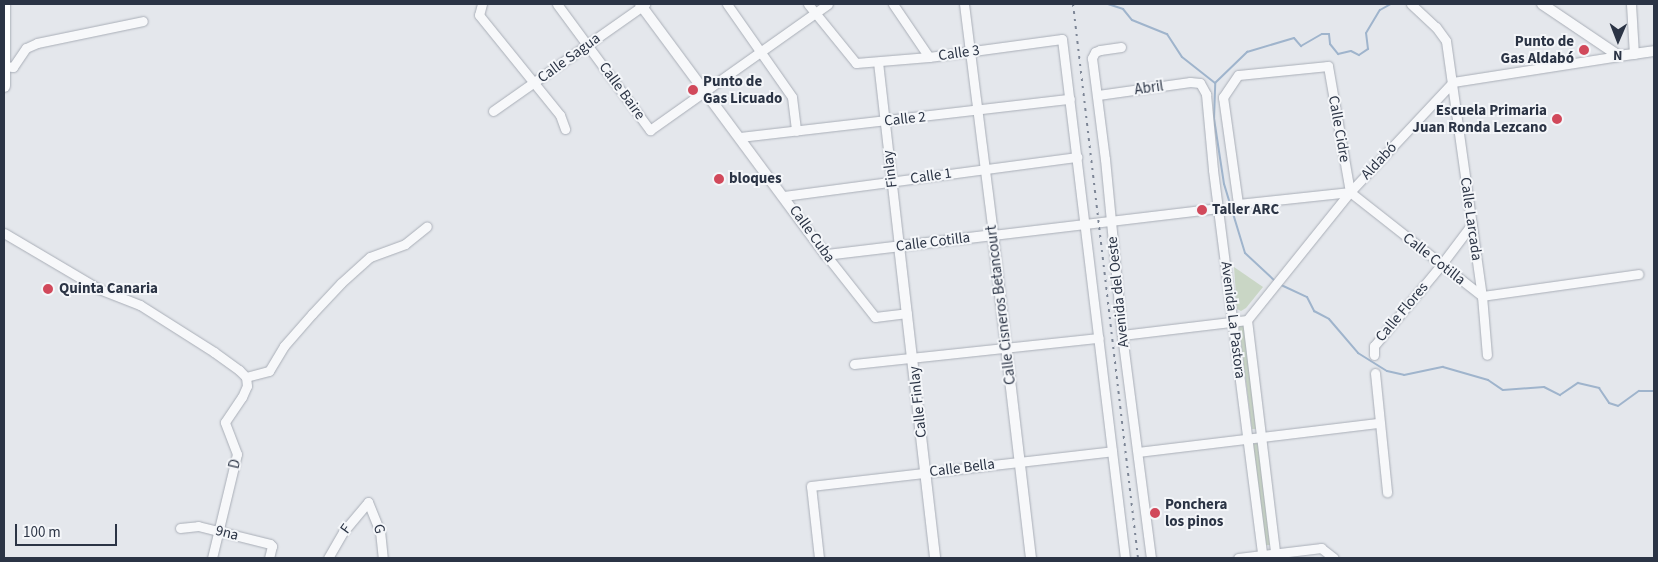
<!DOCTYPE html>
<html>
<head>
<meta charset="utf-8">
<style>
  body { margin:0 }
  #map { position:relative; width:1658px; height:562px; overflow:hidden; background:#e4e7ec; font-family:"Source Sans 3",sans-serif }
  div>[style] { position:absolute }
  [style*='--x'] { left:calc(var(--x)*1px); top:calc(var(--y)*1px); width:calc(var(--w)*1px); rotate:calc(var(--a)*1deg) }
  .green>* { inset:0; background:#c9d6c5 }
  .stream>* { height:2px; margin:-1px; padding:0 1px; transform-origin:1px; border-radius:1px; background:#9fb4cc }
  .roads { filter:drop-shadow(0 0 1px #a9aeb7) drop-shadow(0 0 1px #a9aeb7) }
  .minor>* { height:9px; margin:-4.5px; padding:0 4.5px; transform-origin:4.5px; border-radius:4.5px; background:#f7f8fa }
  .tertiary>* { height:10px; margin:-5px; padding:0 5px; transform-origin:5px; border-radius:5px; background:#f7f8fa }
  .primary>* { height:12px; margin:-6px; padding:0 6px; transform-origin:6px; border-radius:6px; background:#fff }
  .rail>* { height:2px; margin-top:-1px; transform-origin:0; background:repeating-linear-gradient(90deg,#7d8696 0 2.5px,transparent 0 7.5px) }
  .dots>* { width:14px; height:14px; translate:-50% -50%; box-sizing:border-box; border:2px solid #f4f6f9; border-radius:50% }
  span { translate:-50% -50%; white-space:nowrap; text-align:center; line-height:1.15; -webkit-text-stroke:4px #f4f6f9; paint-order:stroke }
  .poi-label { font-size:15px; color:#2b3445; font-weight:700 }
  .right { translate:-100% -50%; text-align:right }
  .left { translate:0 -50%; text-align:left }
  .street-label { font-size:15px; color:#2b3445 }
  .frame { position:absolute; inset:0; border:5px solid #2b3445; pointer-events:none }
  .north { position:absolute; left:1593px; top:15px; width:50px; height:50px; -webkit-text-stroke:4px #f4f6f9; paint-order:stroke; rotate:181deg; font-size:14px; font-weight:700; line-height:20px; text-align:center; color:#2b3445 }
  .north::after { content:''; display:block; margin:auto; width:18px; height:22px; background:#2b3445; clip-path:polygon(50% 0,100% 100%,50% 72%,0 100%) }
  .scale { position:absolute; left:15px; top:524px; width:102px; height:22px; box-sizing:border-box; border:2px solid #2b3445; border-top:0; padding-left:6px; font-size:15px; line-height:18px; white-space:nowrap; color:#2b3445; -webkit-text-stroke:4px #f4f6f9; paint-order:stroke }
</style>
</head>
<body>
<div id="map">
  <div class="green">
    <div style="clip-path:polygon(1234px 267px,1263px 287px,1246px 308px,1241px 311px,1237px 309px)"></div>
    <div style="clip-path:polygon(1244px 325px,1256px 429px,1252px 429px,1239px 326px)"></div>
    <div style="clip-path:polygon(1258px 443px,1270px 545px,1266px 545px,1253px 444px)"></div>
  </div>
  <div class="stream">
    <div style="--x:1108;--y:4;--w:16;--a:18"></div>
    <div style="--x:1123;--y:9;--w:14;--a:51"></div>
    <div style="--x:1132;--y:20;--w:38;--a:22"></div>
    <div style="--x:1167;--y:34;--w:27;--a:57"></div>
    <div style="--x:1182;--y:57;--w:42;--a:38.2"></div>
    <div style="--x:1275;--y:281;--w:41;--a:-137"></div>
    <div style="--x:1245;--y:253;--w:72;--a:-106.9"></div>
    <div style="--x:1224;--y:184;--w:66;--a:-98.7"></div>
    <div style="--x:1214;--y:119;--w:36;--a:-88"></div>
    <div style="--x:1215;--y:83;--w:45;--a:-44.1"></div>
    <div style="--x:1247;--y:52;--w:49;--a:-16.6"></div>
    <div style="--x:1294;--y:38;--w:11;--a:49"></div>
    <div style="--x:1301;--y:46;--w:24;--a:-30"></div>
    <div style="--x:1322;--y:34;--w:7;--a:0"></div>
    <div style="--x:1329;--y:34;--w:10;--a:84"></div>
    <div style="--x:1330;--y:44;--w:13;--a:51"></div>
    <div style="--x:1338;--y:54;--w:13;--a:-13"></div>
    <div style="--x:1351;--y:51;--w:9;--a:27"></div>
    <div style="--x:1359;--y:55;--w:11;--a:-34"></div>
    <div style="--x:1368;--y:49;--w:16;--a:-97"></div>
    <div style="--x:1366;--y:33;--w:27;--a:-59"></div>
    <div style="--x:1380;--y:10;--w:13;--a:-29"></div>
    <div style="--x:1279;--y:284;--w:31;--a:25"></div>
    <div style="--x:1307;--y:297;--w:16;--a:63"></div>
    <div style="--x:1314;--y:311;--w:17;--a:28"></div>
    <div style="--x:1329;--y:319;--w:45;--a:49.5"></div>
    <div style="--x:1358;--y:353;--w:34;--a:32"></div>
    <div style="--x:1387;--y:371;--w:17;--a:13"></div>
    <div style="--x:1404;--y:375;--w:40;--a:-12"></div>
    <div style="--x:1443;--y:367;--w:47;--a:16.1"></div>
    <div style="--x:1488;--y:380;--w:18;--a:34"></div>
    <div style="--x:1503;--y:390;--w:41;--a:-4.2"></div>
    <div style="--x:1544;--y:387;--w:18;--a:27"></div>
    <div style="--x:1560;--y:395;--w:22;--a:-34"></div>
    <div style="--x:1578;--y:383;--w:22;--a:13"></div>
    <div style="--x:1599;--y:388;--w:18;--a:56"></div>
    <div style="--x:1609;--y:403;--w:9;--a:18"></div>
    <div style="--x:1618;--y:406;--w:26;--a:-36"></div>
    <div style="--x:1639;--y:391;--w:15;--a:0"></div>
  </div>
  <div class="roads">
    <div class="minor">
      <div style="--x:482;--y:4;--w:11;--a:105"></div>
      <div style="--x:479;--y:15;--w:129;--a:51"></div>
      <div style="--x:560;--y:115;--w:15;--a:70"></div>
      <div style="--x:557;--y:4;--w:157;--a:53.6"></div>
      <div style="--x:650;--y:130;--w:218;--a:-35.3"></div>
      <div style="--x:727;--y:4;--w:113;--a:55"></div>
      <div style="--x:792;--y:97;--w:34;--a:83"></div>
      <div style="--x:808;--y:4;--w:76;--a:50.9"></div>
      <div style="--x:856;--y:63;--w:73;--a:-4.7"></div>
      <div style="--x:929;--y:57;--w:134;--a:-7.7"></div>
      <div style="--x:1062;--y:39;--w:523;--a:83.08"></div>
      <div style="--x:893;--y:4;--w:64;--a:55.8"></div>
      <div style="--x:964;--y:4;--w:233;--a:82.8"></div>
      <div style="--x:993;--y:235;--w:227;--a:-6.8"></div>
      <div style="--x:1411;--y:4;--w:34;--a:43"></div>
      <div style="--x:1436;--y:27;--w:17;--a:54"></div>
      <div style="--x:1446;--y:41;--w:258;--a:82"></div>
      <div style="--x:1482;--y:296;--w:59;--a:85.2"></div>
      <div style="--x:1631;--y:4;--w:50;--a:86.6"></div>
      <div style="--x:1121;--y:47;--w:21;--a:172"></div>
      <div style="--x:1100;--y:50;--w:5;--a:158"></div>
      <div style="--x:1095;--y:52;--w:7;--a:117"></div>
      <div style="--x:1092;--y:58;--w:102;--a:82.7"></div>
      <div style="--x:1105;--y:159;--w:177;--a:84.5"></div>
      <div style="--x:1122;--y:335;--w:225;--a:82.6"></div>
      <div style="--x:878;--y:62;--w:185;--a:83.5"></div>
      <div style="--x:4;--y:66;--w:9;--a:6"></div>
      <div style="--x:13;--y:67;--w:23;--a:-56"></div>
      <div style="--x:26;--y:48;--w:12;--a:-24"></div>
      <div style="--x:37;--y:43;--w:108;--a:-11.7"></div>
      <div style="--x:1098;--y:95;--w:93;--a:-8"></div>
      <div style="--x:1190;--y:82;--w:10;--a:6"></div>
      <div style="--x:1200;--y:83;--w:13;--a:61"></div>
      <div style="--x:1206;--y:94;--w:76;--a:84.7"></div>
      <div style="--x:1213;--y:170;--w:391;--a:82.7"></div>
      <div style="--x:493;--y:111;--w:186;--a:-35.1"></div>
      <div style="--x:740;--y:137;--w:332;--a:-6.6"></div>
      <div style="--x:1350;--y:192;--w:128;--a:-99.9"></div>
      <div style="--x:1328;--y:66;--w:90;--a:174.3"></div>
      <div style="--x:1238;--y:75;--w:27;--a:124"></div>
      <div style="--x:1223;--y:97;--w:108;--a:82"></div>
      <div style="--x:1238;--y:204;--w:113;--a:-6.1"></div>
      <div style="--x:1350;--y:192;--w:168;--a:38.2"></div>
      <div style="--x:1482;--y:296;--w:158;--a:-8"></div>
      <div style="--x:784;--y:196;--w:296;--a:-7.6"></div>
      <div style="--x:4;--y:233;--w:110;--a:30.5"></div>
      <div style="--x:99;--y:289;--w:44;--a:21.3"></div>
      <div style="--x:140;--y:305;--w:88;--a:32.4"></div>
      <div style="--x:214;--y:352;--w:31;--a:36"></div>
      <div style="--x:239;--y:370;--w:10;--a:45"></div>
      <div style="--x:826;--y:255;--w:79;--a:51.7"></div>
      <div style="--x:875;--y:317;--w:32;--a:-7"></div>
      <div style="--x:1247;--y:320;--w:240;--a:83.1"></div>
      <div style="--x:1122;--y:335;--w:126;--a:-6.8"></div>
      <div style="--x:1247;--y:320;--w:164;--a:-51.2"></div>
      <div style="--x:1350;--y:192;--w:151;--a:-46.9"></div>
      <div style="--x:1453;--y:82;--w:168;--a:-8.9"></div>
      <div style="--x:1374;--y:355;--w:9;--a:-90"></div>
      <div style="--x:1374;--y:346;--w:105;--a:-50.4"></div>
      <div style="--x:1441;--y:265;--w:51;--a:-52.9"></div>
      <div style="--x:854;--y:364;--w:246;--a:-6.1"></div>
      <div style="--x:1375;--y:373;--w:120;--a:84.2"></div>
      <div style="--x:246;--y:377;--w:24;--a:-15"></div>
      <div style="--x:269;--y:371;--w:29;--a:-59"></div>
      <div style="--x:284;--y:346;--w:43;--a:-48.8"></div>
      <div style="--x:312;--y:314;--w:42;--a:-46.9"></div>
      <div style="--x:341;--y:283;--w:39;--a:-42"></div>
      <div style="--x:370;--y:257;--w:37;--a:-20"></div>
      <div style="--x:405;--y:244;--w:28;--a:-39"></div>
      <div style="--x:1138;--y:452;--w:243;--a:-6.9"></div>
      <div style="--x:180;--y:528;--w:18;--a:-6"></div>
      <div style="--x:198;--y:526;--w:74;--a:14"></div>
      <div style="--x:270;--y:544;--w:3;--a:45"></div>
      <div style="--x:272;--y:546;--w:12;--a:104"></div>
      <div style="--x:212;--y:558;--w:107;--a:-76.5"></div>
      <div style="--x:237;--y:454;--w:34;--a:-111"></div>
      <div style="--x:225;--y:422;--w:30;--a:-56"></div>
      <div style="--x:242;--y:397;--w:12;--a:-66"></div>
      <div style="--x:247;--y:386;--w:9;--a:-96"></div>
      <div style="--x:328;--y:558;--w:30;--a:-60"></div>
      <div style="--x:343;--y:532;--w:39;--a:-50"></div>
      <div style="--x:368;--y:502;--w:31;--a:68"></div>
      <div style="--x:380;--y:531;--w:27;--a:84"></div>
      <div style="--x:819;--y:558;--w:72;--a:-96.3"></div>
      <div style="--x:811;--y:486;--w:303;--a:-6.6"></div>
      <div style="--x:1238;--y:558;--w:84;--a:-6.9"></div>
      <div style="--x:1321;--y:548;--w:16;--a:38"></div>
    </div>
    <div class="tertiary">
      <div style="--x:640;--y:4;--w:312;--a:53.5"></div>
      <div style="--x:826;--y:255;--w:168;--a:-6.8"></div>
      <div style="--x:993;--y:235;--w:325;--a:83.3"></div>
      <div style="--x:1542;--y:4;--w:93;--a:34"></div>
      <div style="--x:1619;--y:56;--w:35;--a:-8"></div>
      <div style="--x:899;--y:246;--w:314;--a:83.4"></div>
    </div>
    <div class="primary">
      <div style="--x:4;--y:86;--w:82;--a:-90"></div>
    </div>
  </div>
  <div class="rail">
    <div style="--x:1073;--y:4;--w:558;--a:83.31"></div>
  </div>
  <div class="dots">
    <div style="left:1584px;top:50px;background:#d1495b"></div>
    <div style="left:693px;top:90px;background:#d1495b"></div>
    <div style="left:1557px;top:119px;background:#d1495b"></div>
    <div style="left:719px;top:179px;background:#d1495b"></div>
    <div style="left:1202px;top:210px;background:#d1495b"></div>
    <div style="left:48px;top:289px;background:#d1495b"></div>
    <div style="left:1155px;top:513px;background:#d1495b"></div>
  </div>
  <div class="poi-label">
    <span class="right" style="left:1574px;top:50px">Punto de<br>Gas Aldabó</span>
    <span class="left" style="left:703px;top:90px">Punto de<br>Gas Licuado</span>
    <span class="right" style="left:1547px;top:119px">Escuela Primaria<br>Juan Ronda Lezcano</span>
    <span class="left" style="left:729px;top:179px">bloques</span>
    <span class="left" style="left:1212px;top:210px">Taller ARC</span>
    <span class="left" style="left:59px;top:289px">Quinta Canaria</span>
    <span class="left" style="left:1165px;top:513px">Ponchera<br>los pinos</span>
  </div>
  <div class="street-label">
    <span style="left:959px;top:53px;rotate:-8deg">Calle 3</span>
    <span style="left:569px;top:58px;rotate:-36deg">Calle Sagua</span>
    <span style="left:1149px;top:88px;rotate:-8deg">Abril</span>
    <span style="left:622px;top:91px;rotate:54deg">Calle Baire</span>
    <span style="left:905px;top:119px;rotate:-6deg">Calle 2</span>
    <span style="left:1339px;top:129px;rotate:80deg">Calle Cidre</span>
    <span style="left:1379px;top:161px;rotate:-47deg">Aldabó</span>
    <span style="left:890px;top:169px;rotate:-97deg">Finlay</span>
    <span style="left:931px;top:176px;rotate:-8deg">Calle 1</span>
    <span style="left:1471px;top:219px;rotate:82deg">Calle Larcada</span>
    <span style="left:812px;top:234px;rotate:54deg">Calle Cuba</span>
    <span style="left:933px;top:242px;rotate:-7deg">Calle Cotilla</span>
    <span style="left:1434px;top:259px;rotate:38deg">Calle Cotilla</span>
    <span style="left:1118px;top:292px;rotate:-96deg">Avenida del Oeste</span>
    <span style="left:1001px;top:305px;rotate:-97deg">Calle Cisneros Betancourt</span>
    <span style="left:1402px;top:312px;rotate:-50deg">Calle Flores</span>
    <span style="left:1233px;top:320px;rotate:83deg">Avenida La Pastora</span>
    <span style="left:918px;top:402px;rotate:-96deg">Calle Finlay</span>
    <span style="left:235px;top:464px;rotate:-77deg">D</span>
    <span style="left:962px;top:468px;rotate:-7deg">Calle Bella</span>
    <span style="left:346px;top:529px;rotate:-54deg">F</span>
    <span style="left:379px;top:529px;rotate:76deg">G</span>
    <span style="left:227px;top:533px;rotate:14deg">9na</span>
  </div>
  <div class="frame"></div>
  <div class="north">N</div>
  <div class="scale">100 m</div>
</div>
</body>
</html>
